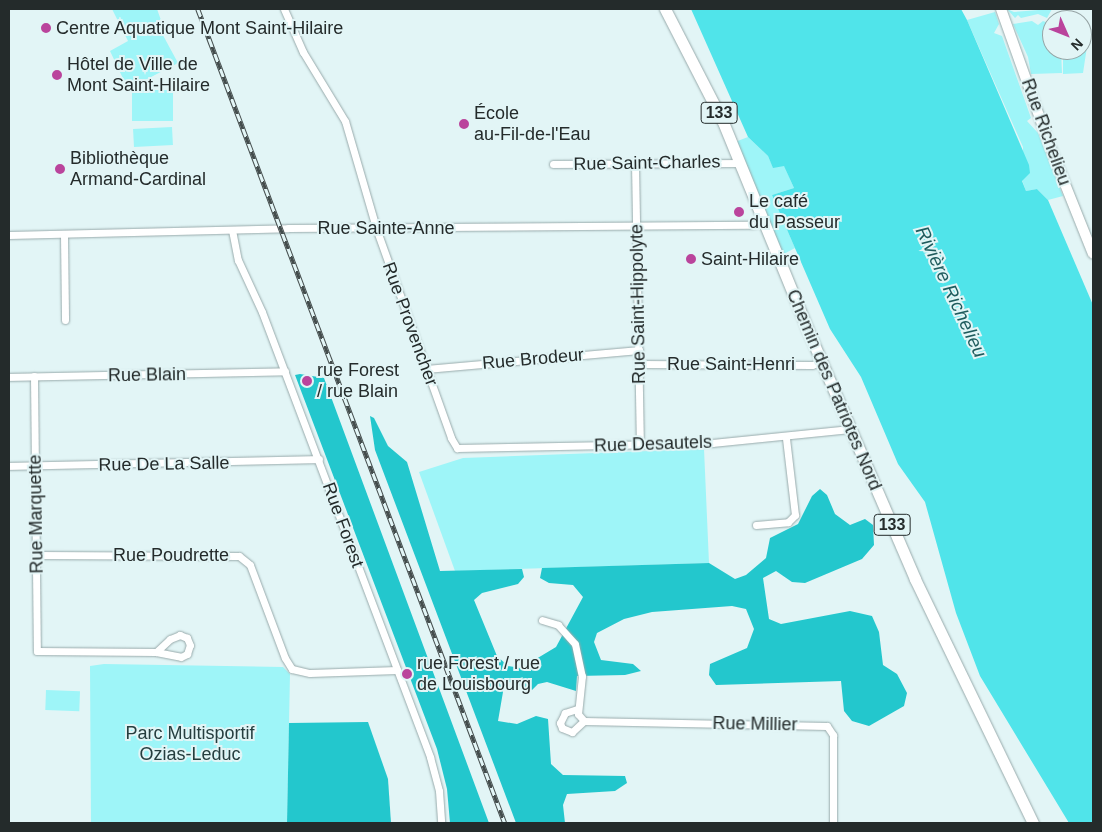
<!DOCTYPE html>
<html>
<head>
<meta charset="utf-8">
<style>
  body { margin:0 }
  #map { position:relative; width:1102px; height:832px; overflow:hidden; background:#e2f5f6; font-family:Helvetica,sans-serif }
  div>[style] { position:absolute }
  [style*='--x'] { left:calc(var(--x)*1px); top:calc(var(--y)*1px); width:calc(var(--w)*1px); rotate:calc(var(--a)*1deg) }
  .green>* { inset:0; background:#9ef5f8; transform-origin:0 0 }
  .forest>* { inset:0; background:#23c7cd }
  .water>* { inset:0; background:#50e4ea }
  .roads { filter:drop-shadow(0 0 1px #98aaab) drop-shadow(0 0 1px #98aaab) }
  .minor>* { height:7px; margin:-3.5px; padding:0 3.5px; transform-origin:3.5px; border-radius:3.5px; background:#fff }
  .secondary>* { height:10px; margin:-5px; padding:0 5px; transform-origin:5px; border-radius:5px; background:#fff }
  .primary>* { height:11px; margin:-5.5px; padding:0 5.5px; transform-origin:5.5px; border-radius:5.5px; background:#fff }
  .rail>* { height:4.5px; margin-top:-2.25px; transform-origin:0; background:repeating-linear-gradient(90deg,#e2f5f6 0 8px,#444d4d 0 16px); box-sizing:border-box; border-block:1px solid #444d4d }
  .dots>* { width:14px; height:14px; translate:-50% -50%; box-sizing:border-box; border:2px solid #e2f5f6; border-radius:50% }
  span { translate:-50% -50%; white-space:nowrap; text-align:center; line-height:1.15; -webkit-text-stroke:4px #e2f5f6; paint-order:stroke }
  .shield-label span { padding:1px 4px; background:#e2f5f6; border:1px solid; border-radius:4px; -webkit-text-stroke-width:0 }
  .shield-label { font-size:16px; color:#242b2b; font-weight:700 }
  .poi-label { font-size:18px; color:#242b2b }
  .left { translate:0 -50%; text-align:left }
  .street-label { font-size:18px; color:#242b2b }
  .park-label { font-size:18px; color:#253e3f }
  .water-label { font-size:19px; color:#1e5b5d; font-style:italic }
  .frame { position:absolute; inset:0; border:10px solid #242b2b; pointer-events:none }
  .north { position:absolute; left:1042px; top:10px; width:50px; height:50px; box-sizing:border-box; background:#e2f5f6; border:1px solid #96a4a5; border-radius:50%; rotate:134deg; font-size:14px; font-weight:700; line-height:20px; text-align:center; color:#242b2b }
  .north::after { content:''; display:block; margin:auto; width:18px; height:22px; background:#ba449c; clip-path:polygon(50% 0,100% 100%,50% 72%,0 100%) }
</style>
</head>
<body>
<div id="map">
  <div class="green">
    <div style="clip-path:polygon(112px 9px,157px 9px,162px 23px,158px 26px,178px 63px,128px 89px,110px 51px,128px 41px)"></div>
    <div style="clip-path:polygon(1007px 9px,1014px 12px,1052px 9px,1047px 18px,1038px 14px,1021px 18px,1018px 15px,1015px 18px)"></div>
    <div style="clip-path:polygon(995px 12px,999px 24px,994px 33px,1002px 36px,1031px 118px,1027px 121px,1038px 133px,1063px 196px,1048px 200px,1037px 189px,1026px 191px,1022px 180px,1023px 147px,967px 20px)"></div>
    <div style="clip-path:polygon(1032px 21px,1038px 25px,1043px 21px,1051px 24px,1052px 50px,1061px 50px,1062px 73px,1031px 74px,1028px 57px,1013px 24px)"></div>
    <div style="clip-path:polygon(1082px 40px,1088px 40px,1083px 73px,1063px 74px,1063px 50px,1082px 50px)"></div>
    <div style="left:173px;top:90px;width:31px;height:41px;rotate:90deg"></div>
    <div style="left:172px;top:127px;width:18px;height:39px;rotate:87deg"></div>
    <div style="clip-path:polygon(748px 137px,768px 156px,773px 167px,784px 165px,794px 188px,772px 195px,795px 248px,780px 256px,735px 142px)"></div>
    <div style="clip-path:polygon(704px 449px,709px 563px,455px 571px,419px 472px,463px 458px)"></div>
    <div style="clip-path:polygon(104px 664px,283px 667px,290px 674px,287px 823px,91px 823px,90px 666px)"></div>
    <div style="left:46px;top:690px;width:34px;height:20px;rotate:2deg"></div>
  </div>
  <div class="forest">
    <div style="clip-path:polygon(300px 374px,324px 378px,489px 823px,450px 823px,447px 789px,437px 749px,295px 375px)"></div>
    <div style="clip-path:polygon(370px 416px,374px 418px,388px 446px,407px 462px,440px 571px,522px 569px,524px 577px,518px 584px,482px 593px,474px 600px,497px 656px,508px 666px,521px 668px,556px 647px,583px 597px,573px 585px,549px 583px,540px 578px,542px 568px,709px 563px,735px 579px,746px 575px,766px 558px,770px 538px,798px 524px,812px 496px,820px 489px,827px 495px,835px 514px,850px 525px,865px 519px,873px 525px,874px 545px,862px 559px,805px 583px,792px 582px,776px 571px,763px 578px,769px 619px,781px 624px,850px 611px,872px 616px,879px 632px,883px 665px,897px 674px,907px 693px,904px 706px,869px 726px,852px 721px,844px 711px,841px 681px,716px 685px,709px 675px,710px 664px,747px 648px,754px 629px,746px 609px,732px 606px,652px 612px,624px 619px,597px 633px,594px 642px,601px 660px,633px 664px,641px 671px,625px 675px,577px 676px,576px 691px,547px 682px,538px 684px,532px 690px,498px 678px,503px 692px,498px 721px,517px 724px,536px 716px,548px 719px,551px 764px,563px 775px,625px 776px,627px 783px,615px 791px,567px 794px,563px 805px,565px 823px,516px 823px,375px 450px)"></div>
    <div style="clip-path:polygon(368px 722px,388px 779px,391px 823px,287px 823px,289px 723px)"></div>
  </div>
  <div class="water">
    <div style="clip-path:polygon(691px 9px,961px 9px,967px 20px,1029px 165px,1030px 173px,1022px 181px,1026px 191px,1037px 189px,1048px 200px,1093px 305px,1093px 823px,1069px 823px,980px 676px,956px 613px,925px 502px,898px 464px,861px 377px,830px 329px,772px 195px,794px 188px,784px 166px,773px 168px,768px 156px,748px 137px)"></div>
  </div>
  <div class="roads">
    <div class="minor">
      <div style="--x:284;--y:9;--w:47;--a:66.2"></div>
      <div style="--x:303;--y:52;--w:81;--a:58.7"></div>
      <div style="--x:345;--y:121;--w:111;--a:73.8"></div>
      <div style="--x:376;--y:228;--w:223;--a:70.3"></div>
      <div style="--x:451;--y:438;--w:12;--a:59"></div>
      <div style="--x:457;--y:448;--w:255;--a:-1.1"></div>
      <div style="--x:712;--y:443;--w:139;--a:-5.8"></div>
      <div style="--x:635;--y:163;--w:282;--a:89"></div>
      <div style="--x:553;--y:164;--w:187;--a:-0.3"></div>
      <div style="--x:232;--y:230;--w:31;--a:79"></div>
      <div style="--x:238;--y:260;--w:57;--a:65.2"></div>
      <div style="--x:262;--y:312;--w:476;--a:69.3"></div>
      <div style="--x:430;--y:757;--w:35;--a:75"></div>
      <div style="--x:439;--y:791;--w:32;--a:86"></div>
      <div style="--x:9;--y:235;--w:279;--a:-1.4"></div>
      <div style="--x:288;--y:228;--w:464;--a:-0.4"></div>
      <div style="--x:752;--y:225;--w:10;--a:-11"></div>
      <div style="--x:64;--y:235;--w:85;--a:89.3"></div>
      <div style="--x:640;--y:364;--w:172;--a:0.3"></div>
      <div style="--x:812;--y:365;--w:9;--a:-18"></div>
      <div style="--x:426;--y:369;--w:214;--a:-5.1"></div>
      <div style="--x:34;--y:376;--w:275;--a:89.4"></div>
      <div style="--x:37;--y:651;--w:119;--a:0.5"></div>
      <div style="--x:156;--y:652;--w:25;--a:11"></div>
      <div style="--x:181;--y:657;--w:7;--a:-27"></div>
      <div style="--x:187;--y:654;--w:9;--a:-72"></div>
      <div style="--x:190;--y:645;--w:8;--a:-113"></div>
      <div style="--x:187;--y:638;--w:8;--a:-157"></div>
      <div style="--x:180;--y:635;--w:11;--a:158"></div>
      <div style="--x:170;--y:639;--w:19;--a:137"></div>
      <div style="--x:9;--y:377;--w:276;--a:-1.2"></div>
      <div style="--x:9;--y:466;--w:310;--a:-1.3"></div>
      <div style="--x:756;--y:525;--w:32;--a:-5"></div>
      <div style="--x:788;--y:522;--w:10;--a:-45"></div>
      <div style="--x:795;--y:515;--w:78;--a:-96.7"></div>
      <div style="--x:36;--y:555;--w:203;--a:0.3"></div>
      <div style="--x:239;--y:556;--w:14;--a:39"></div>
      <div style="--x:250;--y:565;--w:99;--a:69.4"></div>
      <div style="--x:285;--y:658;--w:13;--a:58"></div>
      <div style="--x:292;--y:669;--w:18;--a:13"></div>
      <div style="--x:310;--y:673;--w:87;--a:-2"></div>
      <div style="--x:542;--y:620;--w:17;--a:17"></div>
      <div style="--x:558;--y:625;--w:25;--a:48"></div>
      <div style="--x:575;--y:644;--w:33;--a:78"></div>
      <div style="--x:582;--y:676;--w:38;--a:96"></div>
      <div style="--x:578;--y:714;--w:9;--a:49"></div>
      <div style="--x:584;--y:721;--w:243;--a:1.2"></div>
      <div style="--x:827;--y:726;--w:11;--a:56"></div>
      <div style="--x:833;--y:735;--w:88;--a:90"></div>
      <div style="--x:577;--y:709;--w:13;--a:162"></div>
      <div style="--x:565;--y:713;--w:11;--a:117"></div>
      <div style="--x:560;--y:723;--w:5;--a:68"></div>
      <div style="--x:562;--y:728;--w:11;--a:22"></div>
      <div style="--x:572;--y:732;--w:16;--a:-43"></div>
    </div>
    <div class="secondary">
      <div style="--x:1001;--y:9;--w:143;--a:70.4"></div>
      <div style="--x:1049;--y:144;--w:118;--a:68.2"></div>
    </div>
    <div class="primary">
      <div style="--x:665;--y:9;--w:127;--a:62.8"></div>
      <div style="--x:723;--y:122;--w:222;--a:67.8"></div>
      <div style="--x:807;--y:328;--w:273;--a:66.7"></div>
      <div style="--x:915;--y:579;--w:271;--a:64.2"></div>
    </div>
  </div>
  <div class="rail">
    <div style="--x:198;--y:9;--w:870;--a:69.34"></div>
  </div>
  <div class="dots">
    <div style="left:46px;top:28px;background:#ba449c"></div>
    <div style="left:57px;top:75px;background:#ba449c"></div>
    <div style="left:464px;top:124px;background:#ba449c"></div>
    <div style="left:60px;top:169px;background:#ba449c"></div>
    <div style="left:739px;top:212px;background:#ba449c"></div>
    <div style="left:691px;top:259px;background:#ba449c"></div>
    <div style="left:307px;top:381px;background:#ba449c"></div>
    <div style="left:407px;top:674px;background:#ba449c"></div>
  </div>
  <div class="shield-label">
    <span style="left:719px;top:113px">133</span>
    <span style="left:892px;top:525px">133</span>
  </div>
  <div class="poi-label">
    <span class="left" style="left:56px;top:28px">Centre Aquatique Mont Saint-Hilaire</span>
    <span class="left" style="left:67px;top:75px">Hôtel de Ville de<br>Mont Saint-Hilaire</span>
    <span class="left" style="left:474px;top:124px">École<br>au-Fil-de-l'Eau</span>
    <span class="left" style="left:70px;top:169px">Bibliothèque<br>Armand-Cardinal</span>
    <span class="left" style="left:749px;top:212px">Le café<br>du Passeur</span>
    <span class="left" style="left:701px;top:259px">Saint-Hilaire</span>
    <span class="left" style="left:317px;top:381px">rue Forest<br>/ rue Blain</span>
    <span class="left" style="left:417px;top:674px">rue Forest / rue<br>de Louisbourg</span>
  </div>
  <div class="street-label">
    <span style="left:1046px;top:132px;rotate:70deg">Rue Richelieu</span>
    <span style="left:647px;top:163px;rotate:-1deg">Rue Saint-Charles</span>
    <span style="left:386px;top:228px">Rue Sainte-Anne</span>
    <span style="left:638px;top:304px;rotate:-91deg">Rue Saint-Hippolyte</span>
    <span style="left:410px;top:324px;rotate:70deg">Rue Provencher</span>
    <span style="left:533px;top:359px;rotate:-5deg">Rue Brodeur</span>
    <span style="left:731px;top:364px">Rue Saint-Henri</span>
    <span style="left:147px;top:375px;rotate:-1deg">Rue Blain</span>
    <span style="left:834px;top:390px;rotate:67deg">Chemin des Patriotes Nord</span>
    <span style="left:653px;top:444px;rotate:-2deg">Rue Desautels</span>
    <span style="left:164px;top:464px;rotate:-1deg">Rue De La Salle</span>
    <span style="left:36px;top:514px;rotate:-91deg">Rue Marquette</span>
    <span style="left:343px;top:525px;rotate:70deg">Rue Forest</span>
    <span style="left:171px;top:555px">Rue Poudrette</span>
    <span style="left:755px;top:724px;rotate:1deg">Rue Millier</span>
  </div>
  <div class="park-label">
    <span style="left:190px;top:744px">Parc Multisportif<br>Ozias-Leduc</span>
  </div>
  <div class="water-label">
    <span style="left:951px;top:292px;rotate:65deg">Rivière Richelieu</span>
  </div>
  <div class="frame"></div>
  <div class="north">N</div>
</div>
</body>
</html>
